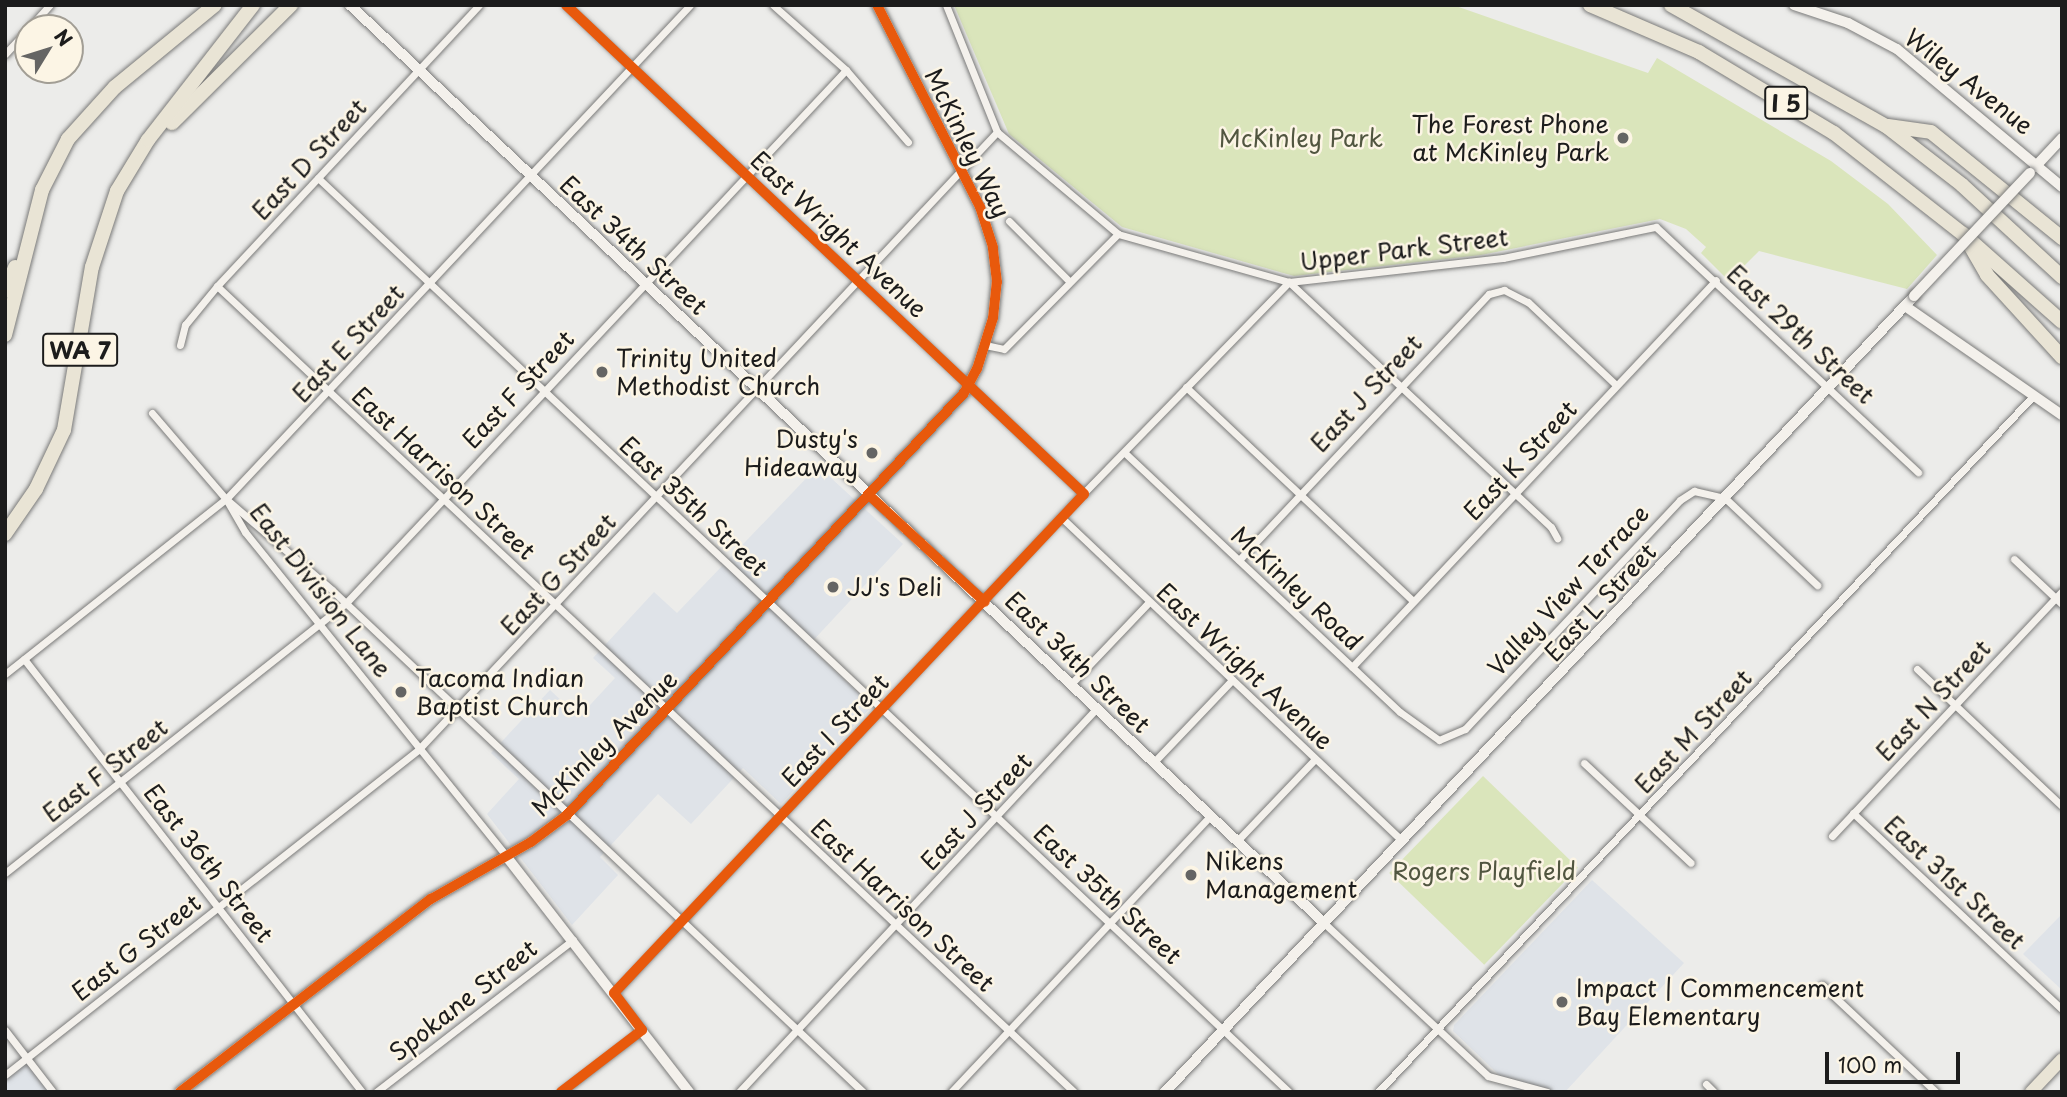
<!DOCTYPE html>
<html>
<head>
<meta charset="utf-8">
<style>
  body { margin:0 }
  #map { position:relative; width:2067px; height:1097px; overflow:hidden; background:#ececea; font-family:"Playpen Sans",sans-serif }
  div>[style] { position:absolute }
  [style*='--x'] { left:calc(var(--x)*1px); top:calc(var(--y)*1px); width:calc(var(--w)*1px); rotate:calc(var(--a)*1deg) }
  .built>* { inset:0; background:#dfe3e8 }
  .green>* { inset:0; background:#dae5bb; transform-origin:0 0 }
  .roads { filter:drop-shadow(0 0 2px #7a7a79) drop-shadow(0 0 2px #7a7a79) }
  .minor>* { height:7px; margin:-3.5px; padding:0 3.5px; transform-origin:3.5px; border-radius:3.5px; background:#f4f1ec }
  .tertiary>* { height:10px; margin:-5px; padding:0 5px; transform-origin:5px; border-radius:5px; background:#f4f1ec }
  .primary>* { height:12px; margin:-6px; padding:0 6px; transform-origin:6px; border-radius:6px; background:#e9e4d5 }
  .motorway>* { height:14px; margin:-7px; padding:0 7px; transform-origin:7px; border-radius:7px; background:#e9e4d5 }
  .bridges { filter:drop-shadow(0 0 2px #7a7a79) drop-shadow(0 0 2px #7a7a79) }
  .tertiary-bridge>* { height:10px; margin:-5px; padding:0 5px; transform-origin:5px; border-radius:5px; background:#f4f1ec }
  .cycleway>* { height:10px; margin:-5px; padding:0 5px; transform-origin:5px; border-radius:5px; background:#e8590c }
  .dots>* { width:19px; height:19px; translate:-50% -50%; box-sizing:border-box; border:4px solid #fcf5e5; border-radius:50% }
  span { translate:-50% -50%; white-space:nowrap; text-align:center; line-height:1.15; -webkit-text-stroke:5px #fcf5e5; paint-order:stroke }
  .shield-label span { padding:2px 5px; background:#fcf5e5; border:2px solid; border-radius:5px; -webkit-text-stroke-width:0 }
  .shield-label { font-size:23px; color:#1c1c1c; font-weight:700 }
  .street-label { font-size:24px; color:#1c1c1c }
  .poi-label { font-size:24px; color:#1c1c1c }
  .right { translate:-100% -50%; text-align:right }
  .left { translate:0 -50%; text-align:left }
  .park-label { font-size:24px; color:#515640 }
  .frame { position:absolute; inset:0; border:7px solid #1c1c1c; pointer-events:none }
  .north { position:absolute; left:14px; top:14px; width:70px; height:70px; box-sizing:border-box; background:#fcf5e5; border:2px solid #a29e95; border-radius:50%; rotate:52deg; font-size:19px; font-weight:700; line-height:28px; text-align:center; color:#1c1c1c }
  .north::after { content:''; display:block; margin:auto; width:24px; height:32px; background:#656564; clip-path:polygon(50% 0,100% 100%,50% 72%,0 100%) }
  .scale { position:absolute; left:1825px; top:1052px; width:135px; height:32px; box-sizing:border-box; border:4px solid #1c1c1c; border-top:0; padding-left:9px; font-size:21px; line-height:24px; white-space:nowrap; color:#1c1c1c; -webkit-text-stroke:5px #fcf5e5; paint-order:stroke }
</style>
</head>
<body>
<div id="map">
  <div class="built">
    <div style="clip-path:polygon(818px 466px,903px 544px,808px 646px,872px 706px,781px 804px,743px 768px,691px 824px,658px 794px,600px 857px,618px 875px,572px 925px,487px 814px,519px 779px,491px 753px,550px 690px,579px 717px,615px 678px,593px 658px,654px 592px,677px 613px)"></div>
    <div style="clip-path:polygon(1592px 880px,1684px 963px,1565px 1092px,1517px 1092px,1453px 1031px,1454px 1025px)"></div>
    <div style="clip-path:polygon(2062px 914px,2062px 990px,2023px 954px)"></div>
    <div style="clip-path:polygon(27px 1058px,53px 1092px,5px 1092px,5px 1075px)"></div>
  </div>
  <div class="green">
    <div style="clip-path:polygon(954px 5px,1453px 5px,1648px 73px,1657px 58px,1831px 161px,1888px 204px,1937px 255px,1907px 289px,1759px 251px,1729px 281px,1701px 253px,1706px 247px,1686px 229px,1660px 219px,1481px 255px,1294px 276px,1122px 227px,1009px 134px)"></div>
    <div style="left:1483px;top:776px;width:132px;height:135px;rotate:44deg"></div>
  </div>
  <div class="roads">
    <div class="minor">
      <div style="--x:566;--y:5;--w:712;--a:43.35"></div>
      <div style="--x:773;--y:5;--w:98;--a:41.7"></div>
      <div style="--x:846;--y:70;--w:95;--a:49.3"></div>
      <div style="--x:946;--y:5;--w:137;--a:68.1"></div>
      <div style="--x:997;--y:132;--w:158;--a:40.1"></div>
      <div style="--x:1118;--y:234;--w:178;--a:15.7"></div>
      <div style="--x:1289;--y:282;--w:215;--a:-6.4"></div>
      <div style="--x:1503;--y:258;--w:156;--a:-11.5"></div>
      <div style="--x:1656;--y:227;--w:359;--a:43.1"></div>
      <div style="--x:29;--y:28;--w:31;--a:-48"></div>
      <div style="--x:5;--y:54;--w:34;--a:-47"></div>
      <div style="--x:318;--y:178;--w:1334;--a:43.27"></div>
      <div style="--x:1009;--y:221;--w:85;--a:45"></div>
      <div style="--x:217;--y:286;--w:1176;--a:43.24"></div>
      <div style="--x:180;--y:345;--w:21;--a:-76"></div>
      <div style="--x:185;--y:325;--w:50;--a:-50.6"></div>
      <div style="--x:217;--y:286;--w:384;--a:-47"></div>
      <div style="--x:985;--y:345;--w:19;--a:12"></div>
      <div style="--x:1004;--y:349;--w:162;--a:-45.3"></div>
      <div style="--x:1186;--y:387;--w:312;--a:43.3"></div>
      <div style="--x:152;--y:413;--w:113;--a:49.3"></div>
      <div style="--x:226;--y:499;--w:38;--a:60"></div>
      <div style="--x:245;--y:532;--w:416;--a:51.1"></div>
      <div style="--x:1125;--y:453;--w:378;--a:43.3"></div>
      <div style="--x:1400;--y:712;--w:48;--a:35.7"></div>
      <div style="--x:1439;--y:740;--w:28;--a:-23"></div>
      <div style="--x:1465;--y:729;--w:314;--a:-46.8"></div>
      <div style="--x:1680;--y:500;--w:17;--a:-33"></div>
      <div style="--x:1694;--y:491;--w:32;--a:13"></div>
      <div style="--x:1725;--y:498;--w:127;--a:43.4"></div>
      <div style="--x:226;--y:499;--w:140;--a:40.6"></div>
      <div style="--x:332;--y:590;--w:731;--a:43.39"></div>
      <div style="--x:1062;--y:518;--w:469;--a:43.5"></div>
      <div style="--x:2014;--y:559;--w:66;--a:43.2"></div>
      <div style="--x:1239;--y:560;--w:365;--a:-46.8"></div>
      <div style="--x:1489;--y:294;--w:16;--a:-15"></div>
      <div style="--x:1504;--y:290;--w:27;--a:27"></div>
      <div style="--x:1528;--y:302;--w:121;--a:43.3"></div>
      <div style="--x:24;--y:659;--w:549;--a:52.02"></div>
      <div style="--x:1352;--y:667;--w:531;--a:-46.75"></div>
      <div style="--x:1917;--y:669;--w:199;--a:43.4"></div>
      <div style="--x:5;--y:674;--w:282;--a:-38.4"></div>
      <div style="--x:226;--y:499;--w:678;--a:-46.79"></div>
      <div style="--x:1070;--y:685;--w:115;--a:-46.4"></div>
      <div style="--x:1153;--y:763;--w:115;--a:-46.4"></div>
      <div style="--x:1584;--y:763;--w:146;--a:43.1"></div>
      <div style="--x:1853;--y:813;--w:287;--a:43.2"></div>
      <div style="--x:1832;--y:836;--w:336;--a:-46.8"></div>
      <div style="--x:1237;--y:841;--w:113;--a:-46.4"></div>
      <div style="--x:5;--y:873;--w:434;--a:-38.4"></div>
      <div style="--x:345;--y:604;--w:732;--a:-46.83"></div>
      <div style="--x:1324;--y:923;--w:224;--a:43"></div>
      <div style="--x:1488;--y:1076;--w:61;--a:15.2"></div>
      <div style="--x:1822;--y:985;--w:156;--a:43.2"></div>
      <div style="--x:614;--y:993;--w:671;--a:-46.81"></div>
      <div style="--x:1073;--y:504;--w:310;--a:-45.8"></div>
      <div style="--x:1289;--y:282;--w:359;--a:43.1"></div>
      <div style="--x:1551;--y:527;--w:13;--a:61"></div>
      <div style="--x:5;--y:1030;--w:78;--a:52.3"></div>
      <div style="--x:5;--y:1075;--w:526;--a:-38.2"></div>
      <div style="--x:418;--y:750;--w:847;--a:-46.87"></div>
      <div style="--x:1706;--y:1084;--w:11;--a:45"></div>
      <div style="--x:376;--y:1092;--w:249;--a:-37.7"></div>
      <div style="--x:561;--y:1092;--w:102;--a:-37.4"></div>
      <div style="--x:739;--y:1092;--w:524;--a:-47.01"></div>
      <div style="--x:951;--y:1092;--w:378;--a:-46.8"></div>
      <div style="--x:1378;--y:1092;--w:957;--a:-46.74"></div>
    </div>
    <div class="tertiary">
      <div style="--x:350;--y:5;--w:1338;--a:43.3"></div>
      <div style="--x:1794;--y:5;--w:57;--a:18.4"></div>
      <div style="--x:1848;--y:23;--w:55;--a:28"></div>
      <div style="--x:1897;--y:49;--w:215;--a:39.9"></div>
      <div style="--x:2035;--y:167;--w:40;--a:-47"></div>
      <div style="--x:1905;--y:306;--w:191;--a:34.8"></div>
      <div style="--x:506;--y:856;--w:299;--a:52.2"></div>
      <div style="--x:180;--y:1092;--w:317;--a:-37.6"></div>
      <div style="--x:431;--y:899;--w:115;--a:-29.7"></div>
      <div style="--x:531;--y:842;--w:45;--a:-36.9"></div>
      <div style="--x:567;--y:815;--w:579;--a:-46.75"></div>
      <div style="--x:964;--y:393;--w:27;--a:-62"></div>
      <div style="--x:977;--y:369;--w:53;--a:-72.6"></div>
      <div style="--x:993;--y:318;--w:36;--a:-84"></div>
      <div style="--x:997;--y:282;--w:35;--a:-97"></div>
      <div style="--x:993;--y:247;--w:42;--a:-108"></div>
      <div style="--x:980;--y:207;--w:227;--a:-117"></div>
      <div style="--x:1165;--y:1092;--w:1093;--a:-46.74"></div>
    </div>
    <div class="primary">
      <div style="--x:2031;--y:1092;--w:45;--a:-46.8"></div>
    </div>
    <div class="motorway">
      <div style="--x:1590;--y:5;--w:119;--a:23.3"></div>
      <div style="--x:1699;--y:52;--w:157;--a:31"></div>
      <div style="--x:1834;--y:133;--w:164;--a:38.1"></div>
      <div style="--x:1963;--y:234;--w:132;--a:41.6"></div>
      <div style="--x:1671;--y:5;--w:247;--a:29.4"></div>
      <div style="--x:1886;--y:126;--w:96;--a:37.8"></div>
      <div style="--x:1962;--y:185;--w:136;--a:42.6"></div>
      <div style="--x:172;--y:123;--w:168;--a:-44.8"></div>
      <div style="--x:1888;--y:126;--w:43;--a:7.9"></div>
      <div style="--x:1931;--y:132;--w:169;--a:39"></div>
      <div style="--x:1971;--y:247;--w:32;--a:60"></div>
      <div style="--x:1987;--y:275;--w:111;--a:47.6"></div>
      <div style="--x:5;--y:291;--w:26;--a:-67"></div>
      <div style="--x:5;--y:335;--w:150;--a:-75.7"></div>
      <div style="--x:42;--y:190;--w:57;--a:-63"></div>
      <div style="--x:68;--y:139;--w:70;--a:-47.9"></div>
      <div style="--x:115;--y:87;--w:129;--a:-39.4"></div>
      <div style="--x:5;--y:534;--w:55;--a:-55.4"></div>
      <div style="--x:36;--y:489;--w:65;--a:-64.6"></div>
      <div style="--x:64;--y:430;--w:165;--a:-80.3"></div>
      <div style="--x:92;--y:267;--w:80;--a:-71.8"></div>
      <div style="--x:117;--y:191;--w:60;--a:-58.7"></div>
      <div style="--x:148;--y:140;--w:171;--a:-52.1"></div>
    </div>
  </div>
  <div class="bridges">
    <div class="tertiary-bridge">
      <div style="--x:1914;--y:296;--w:169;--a:-46.7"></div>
    </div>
  </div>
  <div class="cycleway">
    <div style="--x:870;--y:496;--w:156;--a:42.7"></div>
    <div style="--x:180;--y:1092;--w:317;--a:-37.6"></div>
    <div style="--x:431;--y:899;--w:115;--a:-29.7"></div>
    <div style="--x:531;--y:842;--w:45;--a:-36.9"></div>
    <div style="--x:567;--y:815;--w:579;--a:-46.75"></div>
    <div style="--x:964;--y:393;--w:27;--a:-62"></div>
    <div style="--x:977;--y:369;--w:53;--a:-72.6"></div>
    <div style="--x:993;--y:318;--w:36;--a:-84"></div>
    <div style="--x:997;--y:282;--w:35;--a:-97"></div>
    <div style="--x:993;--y:247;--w:42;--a:-108"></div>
    <div style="--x:980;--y:207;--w:227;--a:-117"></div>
    <div style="--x:561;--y:1092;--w:102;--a:-37.4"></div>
    <div style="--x:642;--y:1030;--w:46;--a:-127.1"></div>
    <div style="--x:614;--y:993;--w:685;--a:-46.71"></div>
    <div style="--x:1084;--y:494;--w:712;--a:-136.65"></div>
  </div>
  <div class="dots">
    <div style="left:1623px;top:138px;background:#656564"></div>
    <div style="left:602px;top:372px;background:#656564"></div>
    <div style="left:872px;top:453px;background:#656564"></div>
    <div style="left:833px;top:587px;background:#656564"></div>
    <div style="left:401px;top:692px;background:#656564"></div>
    <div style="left:1191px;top:875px;background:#656564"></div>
    <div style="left:1562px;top:1002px;background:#656564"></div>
  </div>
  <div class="shield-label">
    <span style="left:1786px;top:103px">I 5</span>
    <span style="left:80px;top:350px">WA 7</span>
  </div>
  <div class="street-label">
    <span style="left:1969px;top:81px;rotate:38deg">Wiley Avenue</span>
    <span style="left:968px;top:143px;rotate:64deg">McKinley Way</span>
    <span style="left:309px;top:159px;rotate:-47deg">East D Street</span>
    <span style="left:839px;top:234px;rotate:43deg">East Wright Avenue</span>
    <span style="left:634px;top:245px;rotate:43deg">East 34th Street</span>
    <span style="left:1404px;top:249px;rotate:-7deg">Upper Park Street</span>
    <span style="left:1801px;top:334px;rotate:43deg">East 29th Street</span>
    <span style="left:348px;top:343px;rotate:-47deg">East E Street</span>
    <span style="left:518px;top:389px;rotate:-47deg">East F Street</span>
    <span style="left:1366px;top:393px;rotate:-47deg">East J Street</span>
    <span style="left:1520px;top:460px;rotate:-47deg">East K Street</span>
    <span style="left:444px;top:473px;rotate:43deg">East Harrison Street</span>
    <span style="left:694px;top:506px;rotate:43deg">East 35th Street</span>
    <span style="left:558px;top:574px;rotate:-47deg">East G Street</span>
    <span style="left:1297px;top:588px;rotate:43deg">McKinley Road</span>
    <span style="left:321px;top:590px;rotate:52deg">East Division Lane</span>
    <span style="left:1568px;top:590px;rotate:-47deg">Valley View Terrace</span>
    <span style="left:1600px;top:602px;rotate:-47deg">East L Street</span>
    <span style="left:1078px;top:662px;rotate:44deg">East 34th Street</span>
    <span style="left:1245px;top:666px;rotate:43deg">East Wright Avenue</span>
    <span style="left:1933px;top:700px;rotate:-47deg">East N Street</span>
    <span style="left:835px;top:730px;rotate:-47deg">East I Street</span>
    <span style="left:1693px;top:731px;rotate:-47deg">East M Street</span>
    <span style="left:604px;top:743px;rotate:-45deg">McKinley Avenue</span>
    <span style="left:105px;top:770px;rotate:-38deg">East F Street</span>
    <span style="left:976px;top:811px;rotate:-47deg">East J Street</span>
    <span style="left:209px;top:863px;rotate:52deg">East 36th Street</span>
    <span style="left:1955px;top:882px;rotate:43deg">East 31st Street</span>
    <span style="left:1108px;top:894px;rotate:43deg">East 35th Street</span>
    <span style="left:903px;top:905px;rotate:43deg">East Harrison Street</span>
    <span style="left:136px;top:947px;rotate:-38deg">East G Street</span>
    <span style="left:463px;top:1000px;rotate:-38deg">Spokane Street</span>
  </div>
  <div class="poi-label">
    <span class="right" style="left:1609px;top:138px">The Forest Phone<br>at McKinley Park</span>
    <span class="left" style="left:616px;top:372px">Trinity United<br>Methodist Church</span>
    <span class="right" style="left:858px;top:453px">Dusty's<br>Hideaway</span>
    <span class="left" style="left:847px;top:587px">JJ's Deli</span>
    <span class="left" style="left:415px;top:692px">Tacoma Indian<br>Baptist Church</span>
    <span class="left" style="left:1205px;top:875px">Nikens<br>Management</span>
    <span class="left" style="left:1576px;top:1002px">Impact | Commencement<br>Bay Elementary</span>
  </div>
  <div class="park-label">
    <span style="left:1301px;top:138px">McKinley Park</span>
    <span style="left:1484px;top:871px">Rogers Playfield</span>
  </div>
  <div class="frame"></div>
  <div class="north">N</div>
  <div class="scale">100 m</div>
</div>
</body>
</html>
